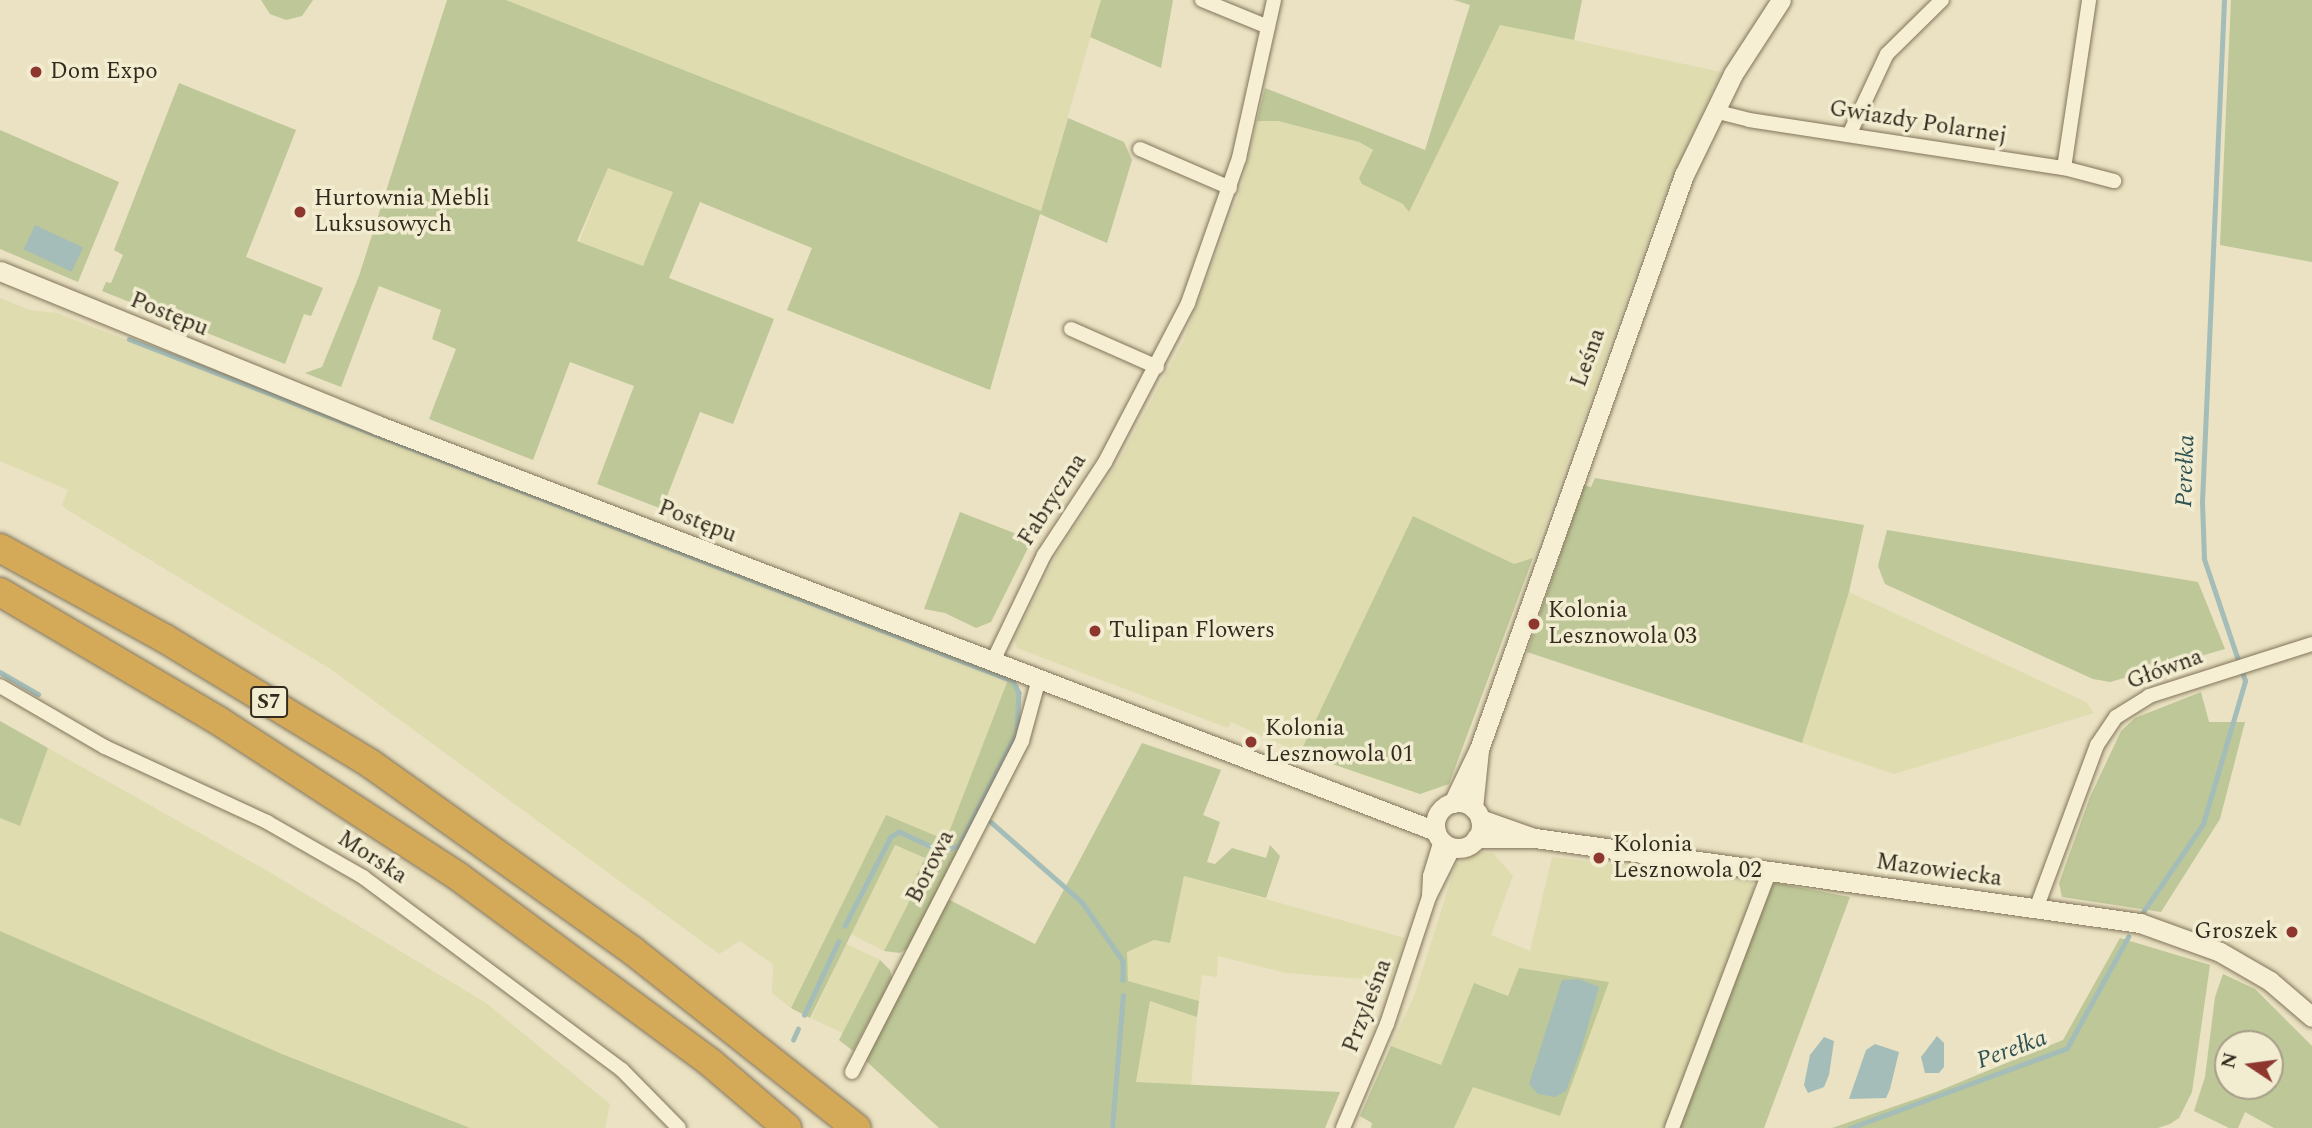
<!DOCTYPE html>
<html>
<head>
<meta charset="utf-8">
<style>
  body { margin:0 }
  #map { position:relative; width:2312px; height:1128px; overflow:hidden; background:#eae2c2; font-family:Spectral,serif }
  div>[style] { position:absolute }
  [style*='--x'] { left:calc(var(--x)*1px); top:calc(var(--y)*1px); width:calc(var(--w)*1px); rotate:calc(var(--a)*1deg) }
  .farmland>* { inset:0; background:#dfdcb0; transform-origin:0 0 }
  .green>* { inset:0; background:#bdc797 }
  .water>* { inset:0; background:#a4bdb8; transform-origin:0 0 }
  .stream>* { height:4.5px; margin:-2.25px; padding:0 2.25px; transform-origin:2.25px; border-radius:2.25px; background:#a4bdb8 }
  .roads { filter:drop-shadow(0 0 2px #82745a) drop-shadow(0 0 2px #82745a) }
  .minor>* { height:14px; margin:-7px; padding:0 7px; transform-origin:7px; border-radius:7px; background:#f6efd4 }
  .tertiary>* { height:19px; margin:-9.5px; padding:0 9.5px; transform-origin:9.5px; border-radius:9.5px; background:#f6efd4 }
  .tertiary>.ring { margin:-9.5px; padding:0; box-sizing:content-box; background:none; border:19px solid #f6efd4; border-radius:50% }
  .motorway>* { height:28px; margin:-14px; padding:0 14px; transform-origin:14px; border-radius:14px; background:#d4a958 }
  .dots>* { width:19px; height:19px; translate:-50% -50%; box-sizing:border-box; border:4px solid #f2ecd1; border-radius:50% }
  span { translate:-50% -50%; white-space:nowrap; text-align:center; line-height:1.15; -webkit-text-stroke:7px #f2ecd1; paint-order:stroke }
  .shield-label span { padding:2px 5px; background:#f2ecd1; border:2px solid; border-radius:5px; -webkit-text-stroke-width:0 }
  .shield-label { font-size:21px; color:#332a1e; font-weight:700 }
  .poi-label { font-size:23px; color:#332a1e }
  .left { translate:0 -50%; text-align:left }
  .right { translate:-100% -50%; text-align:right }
  .street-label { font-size:23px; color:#332a1e }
  .water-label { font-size:24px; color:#2e5152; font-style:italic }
  .north { position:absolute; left:2214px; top:1030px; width:70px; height:70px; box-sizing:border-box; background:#f2ecd1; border:2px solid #a69e89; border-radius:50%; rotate:283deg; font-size:19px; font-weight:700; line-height:28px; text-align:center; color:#332a1e }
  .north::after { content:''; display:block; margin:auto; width:24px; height:32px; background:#8d372f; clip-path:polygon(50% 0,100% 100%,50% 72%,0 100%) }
</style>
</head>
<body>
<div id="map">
  <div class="farmland">
    <div style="clip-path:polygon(506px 0,1101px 0,1041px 211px)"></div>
    <div style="clip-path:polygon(1500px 24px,1721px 72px,1663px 198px,1533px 558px,1514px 564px,1413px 516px,1300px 753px,1231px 722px,1228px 728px,1017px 648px,1014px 639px,1058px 552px,1119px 461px,1183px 342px,1241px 189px,1257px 121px,1278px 121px,1359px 142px,1373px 151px,1359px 178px,1403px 204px)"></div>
    <div style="left:608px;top:167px;width:70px;height:80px;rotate:21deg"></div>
    <div style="clip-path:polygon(0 298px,30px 310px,57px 313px,1007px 682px,946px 841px,886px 816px,791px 1008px,772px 993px,773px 964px,740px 941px,719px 954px,332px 670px,66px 509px,62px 505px,68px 490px,0 461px)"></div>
    <div style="clip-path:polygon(1849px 592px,2086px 702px,2094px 713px,1894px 774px,1802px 743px)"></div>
    <div style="clip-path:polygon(48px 748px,271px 873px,486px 1003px,610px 1104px,605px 1128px,470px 1128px,282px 1054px,0 931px,0 818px,20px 826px)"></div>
    <div style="clip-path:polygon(894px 845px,925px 858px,912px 884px,913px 894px,884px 951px,851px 934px)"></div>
    <div style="clip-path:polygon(1476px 852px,1493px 853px,1513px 876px,1491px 935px,1530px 951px,1552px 857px,1753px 882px,1753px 896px,1668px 1128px,1454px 1128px,1473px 1087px,1560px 1116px,1608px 982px,1519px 968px,1508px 996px,1474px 983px,1441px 1065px,1391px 1046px,1414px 996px,1456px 864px)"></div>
    <div style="clip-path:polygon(1184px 876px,1405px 938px,1390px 981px,1286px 973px,1218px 956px,1217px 977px,1202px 975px,1199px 1001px,1128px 981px,1126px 952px,1155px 940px,1170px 943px)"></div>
    <div style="left:846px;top:944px;width:38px;height:82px;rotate:25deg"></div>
    <div style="clip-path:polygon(1150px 1000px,1197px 1017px,1191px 1086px,1136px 1083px)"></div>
  </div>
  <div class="green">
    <div style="clip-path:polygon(261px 0,313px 0,302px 16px,286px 20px,270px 14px)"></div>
    <div style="clip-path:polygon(evenodd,447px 0,506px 0,1041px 211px,1068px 118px,1124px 142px,1132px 160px,1107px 243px,1040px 214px,990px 390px,787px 310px,812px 248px,700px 202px,669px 278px,774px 319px,733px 424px,700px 412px,662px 509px,597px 484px,634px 386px,570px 362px,533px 460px,429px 419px,456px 349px,432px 339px,441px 310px,379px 286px,341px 387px,305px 373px,322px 367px,359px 276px,447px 0,608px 168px,673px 192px,643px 266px,577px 241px,608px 168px)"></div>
    <div style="clip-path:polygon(1101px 0,1173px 0,1161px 68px,1090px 37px)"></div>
    <div style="clip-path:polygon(1454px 0,1582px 0,1574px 40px,1500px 25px,1409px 212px,1403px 204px,1362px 184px,1359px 178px,1373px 150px,1359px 142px,1278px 121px,1257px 121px,1265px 88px,1425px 150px,1470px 5px)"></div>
    <div style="clip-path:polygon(2231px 0,2312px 0,2312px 262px,2220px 245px)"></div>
    <div style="clip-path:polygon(179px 83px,296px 130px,246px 257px,323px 288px,311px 316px,304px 314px,285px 364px,102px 291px,106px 282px,111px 283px,123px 255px,114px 250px)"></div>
    <div style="clip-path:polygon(0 130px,119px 182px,78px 282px,0 249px)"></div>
    <div style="clip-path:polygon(1595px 478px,1864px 525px,1849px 592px,1802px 743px,1527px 652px,1584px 485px,1591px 487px)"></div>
    <div style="clip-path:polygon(960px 512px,1032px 540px,991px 622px,976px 628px,945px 613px,924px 609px)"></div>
    <div style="clip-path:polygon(1413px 516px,1514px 564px,1533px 558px,1449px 784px,1420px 794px,1300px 753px)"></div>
    <div style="clip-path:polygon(1887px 530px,2198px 582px,2225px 649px,2110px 682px,2093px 679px,1885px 584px,1878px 566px)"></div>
    <div style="clip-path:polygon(1009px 677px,1019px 686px,1020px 731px,908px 948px,900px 953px,884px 951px,913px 894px,912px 884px,925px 858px,895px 845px,810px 1018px,791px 1008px,886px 815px,946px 840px)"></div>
    <div style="clip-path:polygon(2201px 692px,2209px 722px,2245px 722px,2220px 819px,2161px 912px,2062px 897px,2059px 883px,2090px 797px,2121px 731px,2135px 718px)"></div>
    <div style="clip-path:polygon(0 721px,48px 748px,20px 826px,0 818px)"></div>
    <div style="clip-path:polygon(1142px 743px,1221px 770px,1203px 815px,1220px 822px,1207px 862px,1215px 864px,1232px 848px,1266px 858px,1270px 845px,1280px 856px,1266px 898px,1184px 876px,1170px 943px,1154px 940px,1127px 952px,1128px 981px,1199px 1001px,1197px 1017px,1150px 1001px,1136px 1082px,1340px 1092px,1325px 1128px,939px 1128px,865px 1060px,946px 898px,1035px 944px)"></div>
    <div style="clip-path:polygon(1775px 883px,1850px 897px,1764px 1128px,1676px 1128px,1769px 889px)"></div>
    <div style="clip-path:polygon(0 931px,282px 1054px,470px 1128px,0 1128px)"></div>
    <div style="clip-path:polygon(2120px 938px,2210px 965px,2192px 1092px,2179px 1118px,2170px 1124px,2158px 1128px,1832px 1128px,1936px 1092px,2063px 1040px)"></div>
    <div style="clip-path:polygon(880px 960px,890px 970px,892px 978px,853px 1051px,839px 1040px)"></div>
    <div style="clip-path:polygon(1519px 968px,1609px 982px,1560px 1116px,1473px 1087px,1454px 1128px,1371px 1128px,1372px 1123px,1360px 1116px,1391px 1046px,1441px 1065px,1474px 983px,1508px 996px)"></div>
    <div style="clip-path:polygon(evenodd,2223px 974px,2255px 989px,2312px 1046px,2312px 1128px,2274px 1128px,2245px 1112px,2238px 1128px,2229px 1128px,2194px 1111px,2205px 1077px,2215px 997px,2223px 974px,2228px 1044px,2270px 1044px,2270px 1086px,2228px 1086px,2228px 1044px)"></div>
  </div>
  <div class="water">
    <div style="left:35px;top:225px;width:53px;height:27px;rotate:25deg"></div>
    <div style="clip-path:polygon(1579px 979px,1599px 987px,1581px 1050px,1566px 1091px,1555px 1097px,1538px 1094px,1529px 1084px,1562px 980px)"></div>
    <div style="clip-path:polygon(1937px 1036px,1944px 1043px,1944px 1067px,1939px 1073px,1925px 1073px,1921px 1057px)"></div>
    <div style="clip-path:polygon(1824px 1037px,1834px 1041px,1829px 1075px,1824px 1087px,1808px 1093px,1804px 1085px,1810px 1055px)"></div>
    <div style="clip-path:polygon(1875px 1044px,1899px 1052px,1890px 1089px,1886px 1098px,1849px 1099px,1866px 1050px)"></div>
  </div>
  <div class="stream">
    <div style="--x:129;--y:339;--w:948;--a:21.15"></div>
    <div style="--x:1013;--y:681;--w:13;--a:63"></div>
    <div style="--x:1019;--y:693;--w:39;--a:93"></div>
    <div style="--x:1017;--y:732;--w:128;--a:117"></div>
    <div style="--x:959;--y:846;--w:18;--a:161"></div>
    <div style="--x:942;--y:852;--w:47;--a:-155.1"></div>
    <div style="--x:899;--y:832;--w:9;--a:148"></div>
    <div style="--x:891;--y:837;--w:100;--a:117.3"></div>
    <div style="--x:0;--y:672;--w:44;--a:30.1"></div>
    <div style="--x:991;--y:822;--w:121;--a:41.3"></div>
    <div style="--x:1082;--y:902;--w:72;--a:55.2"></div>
    <div style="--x:1123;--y:961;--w:19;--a:90"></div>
    <div style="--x:2143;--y:912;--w:107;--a:-55.7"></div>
    <div style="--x:2203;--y:824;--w:149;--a:-73.6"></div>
    <div style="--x:2245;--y:681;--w:129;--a:-108.6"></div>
    <div style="--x:2204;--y:559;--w:57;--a:-92"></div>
    <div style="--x:2202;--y:502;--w:502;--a:-87.49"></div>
    <div style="--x:804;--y:1015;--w:81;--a:-65"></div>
    <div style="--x:793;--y:1040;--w:12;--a:-66"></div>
    <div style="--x:1112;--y:1128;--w:133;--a:-85.3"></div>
    <div style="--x:1850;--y:1128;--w:231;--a:-20.2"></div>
    <div style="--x:2067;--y:1048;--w:127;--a:-61.2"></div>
  </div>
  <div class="roads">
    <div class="minor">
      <div style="--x:1202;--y:0;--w:71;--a:22.2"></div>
      <div style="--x:1714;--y:111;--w:36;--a:14"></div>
      <div style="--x:1749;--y:120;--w:319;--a:8.7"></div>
      <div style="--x:2064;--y:168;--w:52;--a:14.6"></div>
      <div style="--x:1849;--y:135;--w:89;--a:-64.9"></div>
      <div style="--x:1887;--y:54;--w:77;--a:-44.5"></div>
      <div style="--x:1140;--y:149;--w:98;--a:23.4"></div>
      <div style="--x:2064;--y:168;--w:170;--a:-81.5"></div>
      <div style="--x:1071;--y:329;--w:94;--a:23.8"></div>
      <div style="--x:993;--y:661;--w:118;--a:-64.3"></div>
      <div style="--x:1044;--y:555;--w:111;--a:-56.7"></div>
      <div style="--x:1105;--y:462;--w:179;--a:-62.4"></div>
      <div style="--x:1188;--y:303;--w:154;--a:-70.6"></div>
      <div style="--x:1239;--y:158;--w:162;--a:-77.5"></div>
      <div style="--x:0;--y:686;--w:121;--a:30.2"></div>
      <div style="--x:105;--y:747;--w:179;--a:24.8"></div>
      <div style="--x:267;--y:822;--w:111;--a:29.8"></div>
      <div style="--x:363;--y:877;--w:323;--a:36.7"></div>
      <div style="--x:622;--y:1070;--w:81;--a:45.5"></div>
      <div style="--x:1429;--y:896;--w:20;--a:-87"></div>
      <div style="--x:1430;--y:876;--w:39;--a:-73"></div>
      <div style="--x:2036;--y:909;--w:175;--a:-69.6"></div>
      <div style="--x:2097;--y:745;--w:34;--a:-56"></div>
      <div style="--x:2116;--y:717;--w:39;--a:-32"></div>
      <div style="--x:2149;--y:696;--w:171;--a:-17.7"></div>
      <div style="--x:852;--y:1072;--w:372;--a:-62.8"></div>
      <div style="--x:1022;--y:741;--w:64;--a:-74.7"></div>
      <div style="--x:1343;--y:1128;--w:113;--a:-67.1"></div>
      <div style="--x:1387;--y:1024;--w:134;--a:-71.7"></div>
      <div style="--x:1429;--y:897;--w:56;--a:-63.4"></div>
      <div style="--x:1672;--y:1128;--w:274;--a:-69.2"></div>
    </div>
    <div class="tertiary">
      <div style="--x:0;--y:271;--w:407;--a:22.2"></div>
      <div style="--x:377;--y:425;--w:1134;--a:20.98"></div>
      <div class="ring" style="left:1435px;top:802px;width:27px;height:27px"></div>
      <div style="--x:1453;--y:803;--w:60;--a:-64.3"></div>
      <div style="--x:1479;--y:749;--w:610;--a:-70.35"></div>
      <div style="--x:1684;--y:175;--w:112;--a:-64.1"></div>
      <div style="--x:1733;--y:74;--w:88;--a:-57"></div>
      <div style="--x:1473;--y:808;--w:58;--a:-84.1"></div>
      <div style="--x:1480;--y:819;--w:57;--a:19.4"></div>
      <div style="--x:1476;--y:838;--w:59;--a:0"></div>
      <div style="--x:1535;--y:838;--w:611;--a:8"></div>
      <div style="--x:2140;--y:923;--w:85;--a:19.9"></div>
      <div style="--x:2220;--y:952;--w:58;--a:30.1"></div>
      <div style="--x:2270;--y:981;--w:55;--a:40.6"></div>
    </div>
    <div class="motorway">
      <div style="--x:0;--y:548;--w:187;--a:28.8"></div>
      <div style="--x:164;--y:638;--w:242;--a:31.3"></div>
      <div style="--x:371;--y:764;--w:322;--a:35.5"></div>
      <div style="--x:633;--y:951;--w:285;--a:38.4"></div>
      <div style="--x:0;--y:592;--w:254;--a:30.5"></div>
      <div style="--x:219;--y:721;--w:286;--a:33"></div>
      <div style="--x:459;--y:877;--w:313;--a:36.4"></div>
      <div style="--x:711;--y:1063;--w:100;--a:40.5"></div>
    </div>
  </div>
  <div class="dots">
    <div style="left:36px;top:72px;background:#8d372f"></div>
    <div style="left:300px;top:212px;background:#8d372f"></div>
    <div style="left:1534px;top:624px;background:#8d372f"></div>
    <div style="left:1095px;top:631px;background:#8d372f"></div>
    <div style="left:1251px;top:742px;background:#8d372f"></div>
    <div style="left:1599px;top:858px;background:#8d372f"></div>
    <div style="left:2292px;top:932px;background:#8d372f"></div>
  </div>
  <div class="shield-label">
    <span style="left:269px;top:702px">S7</span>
  </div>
  <div class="poi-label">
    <span class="left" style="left:50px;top:72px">Dom Expo</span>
    <span class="left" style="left:314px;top:212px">Hurtownia Mebli<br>Luksusowych</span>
    <span class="left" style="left:1548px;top:624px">Kolonia<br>Lesznowola 03</span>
    <span class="left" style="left:1109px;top:631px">Tulipan Flowers</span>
    <span class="left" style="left:1265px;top:742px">Kolonia<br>Lesznowola 01</span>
    <span class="left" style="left:1613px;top:858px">Kolonia<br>Lesznowola 02</span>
    <span class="right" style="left:2278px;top:932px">Groszek</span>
  </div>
  <div class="street-label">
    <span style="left:1918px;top:123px;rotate:9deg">Gwiazdy Polarnej</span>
    <span style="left:169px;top:315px;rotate:22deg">Postępu</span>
    <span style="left:1589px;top:358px;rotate:-70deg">Leśna</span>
    <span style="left:1053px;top:500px;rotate:-57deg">Fabryczna</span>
    <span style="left:697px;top:522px;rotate:21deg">Postępu</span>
    <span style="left:2165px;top:670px;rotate:-20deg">Główna</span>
    <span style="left:372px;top:858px;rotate:33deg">Morska</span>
    <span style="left:931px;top:867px;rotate:-63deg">Borowa</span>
    <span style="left:1939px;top:871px;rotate:8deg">Mazowiecka</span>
    <span style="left:1368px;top:1006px;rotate:-69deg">Przyleśna</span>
  </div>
  <div class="water-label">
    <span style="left:2186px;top:471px;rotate:-88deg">Perełka</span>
    <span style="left:2012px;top:1050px;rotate:-20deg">Perełka</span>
  </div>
  <div class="north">N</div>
</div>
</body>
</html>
